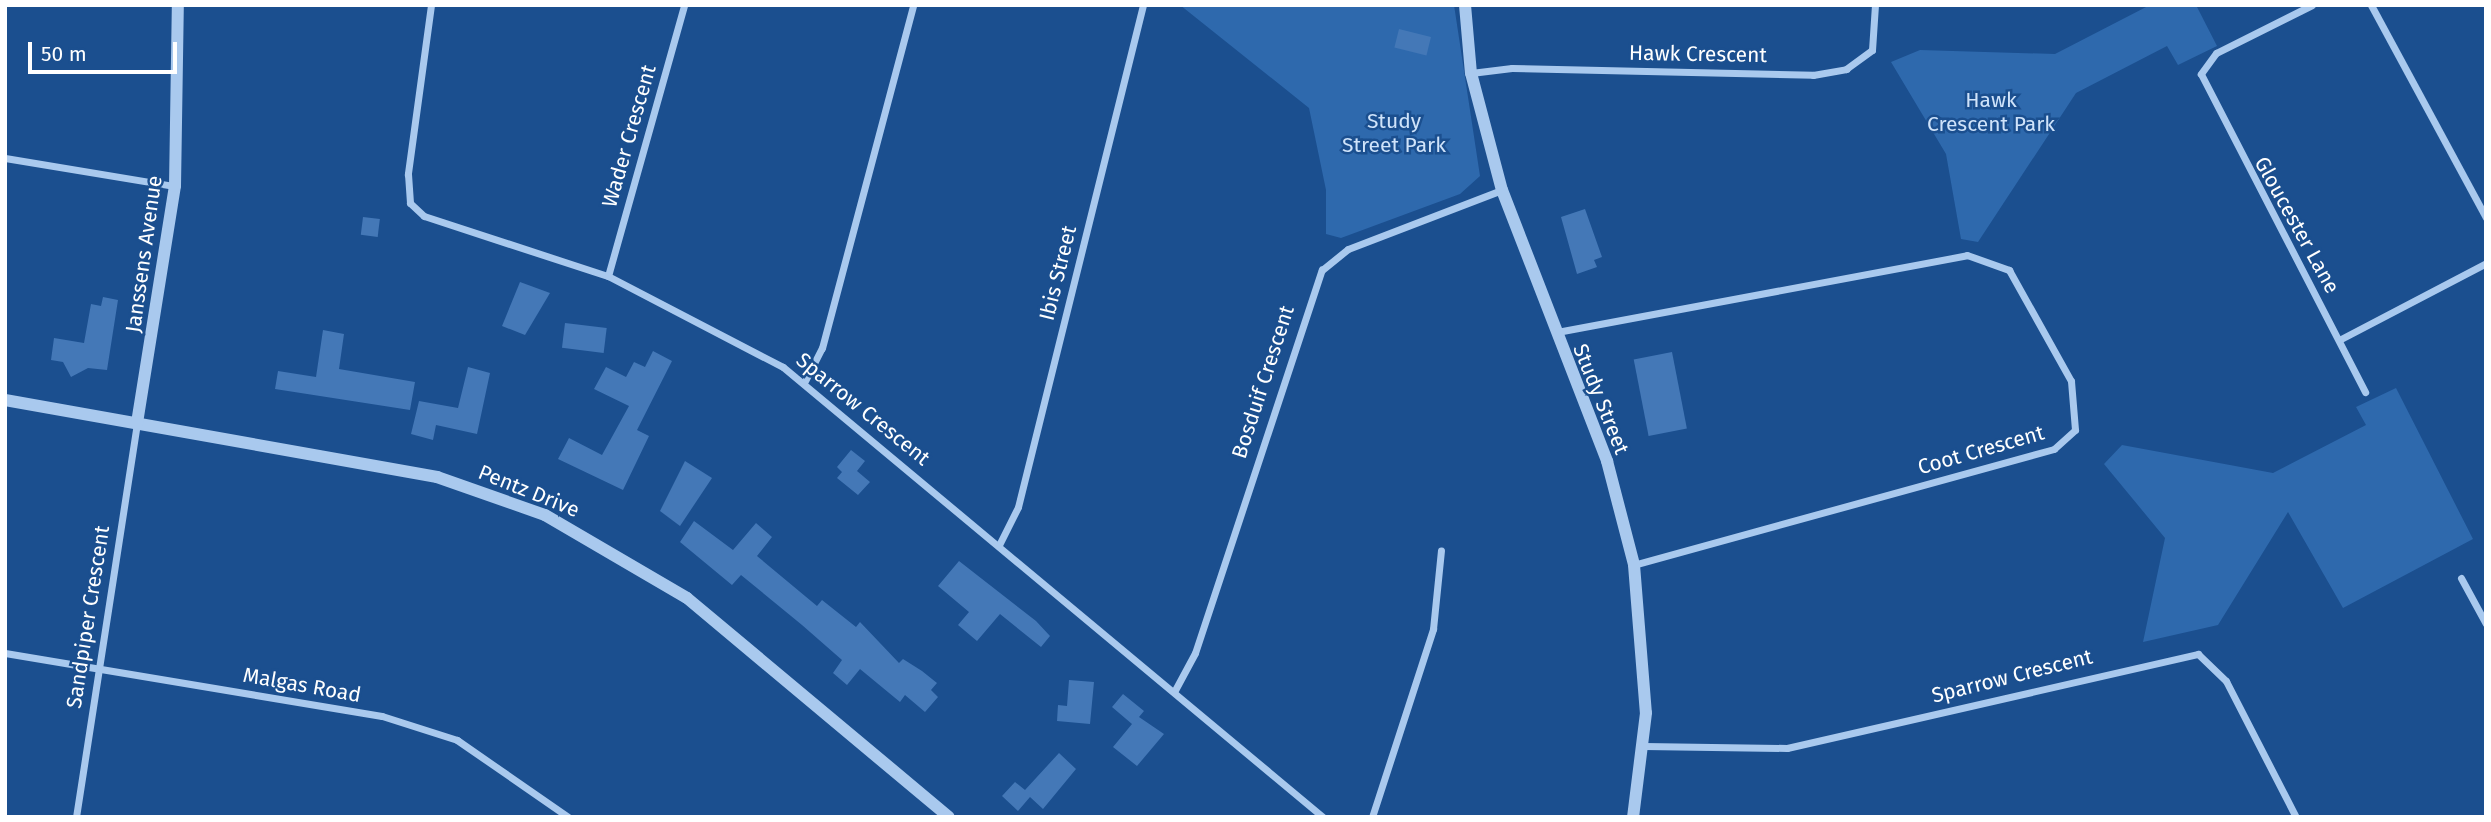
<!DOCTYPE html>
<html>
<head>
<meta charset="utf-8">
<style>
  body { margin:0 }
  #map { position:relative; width:2491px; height:822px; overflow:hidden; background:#1b4f8f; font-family:"Fira Sans",sans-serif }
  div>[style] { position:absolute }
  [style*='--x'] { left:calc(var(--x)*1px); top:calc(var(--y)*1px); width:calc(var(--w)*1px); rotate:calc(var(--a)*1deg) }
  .green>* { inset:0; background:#2e69ad }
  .building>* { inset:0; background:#4478b7; transform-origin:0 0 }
  .minor>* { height:7px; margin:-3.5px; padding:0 3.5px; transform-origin:3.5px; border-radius:3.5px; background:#a9c9ee }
  .tertiary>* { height:12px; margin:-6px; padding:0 6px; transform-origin:6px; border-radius:6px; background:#a9c9ee }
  span { translate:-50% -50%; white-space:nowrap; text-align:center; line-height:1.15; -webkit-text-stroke:5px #1b4f8f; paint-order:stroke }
  .street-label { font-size:21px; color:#fff }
  .park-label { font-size:21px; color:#cfe3fa }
  .frame { position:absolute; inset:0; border:7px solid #fff; pointer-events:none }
  .scale { position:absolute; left:28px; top:42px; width:149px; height:32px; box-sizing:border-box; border:4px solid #fff; border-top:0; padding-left:9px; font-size:21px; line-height:24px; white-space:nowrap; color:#fff; -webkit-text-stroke:5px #1b4f8f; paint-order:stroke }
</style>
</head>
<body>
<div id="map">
  <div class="green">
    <div style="clip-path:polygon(1180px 5px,1454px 5px,1480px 176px,1460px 194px,1341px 238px,1326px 234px,1326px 190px,1309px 108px)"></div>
    <div style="clip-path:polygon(2150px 5px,2196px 5px,2217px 46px,2178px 65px,2167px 46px,2076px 93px,1978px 242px,1961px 239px,1946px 154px,1891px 62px,1920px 50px,2055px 54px)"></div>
    <div style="clip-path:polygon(2396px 388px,2473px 539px,2343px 608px,2288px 512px,2218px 625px,2143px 642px,2165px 538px,2104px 464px,2122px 445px,2273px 473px,2366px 425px,2356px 407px)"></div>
  </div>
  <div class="building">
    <div style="left:1399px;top:29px;width:33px;height:19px;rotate:14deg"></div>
    <div style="clip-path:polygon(1585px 209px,1602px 257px,1594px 260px,1597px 267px,1577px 274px,1561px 217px)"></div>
    <div style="left:363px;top:217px;width:17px;height:18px;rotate:7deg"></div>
    <div style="clip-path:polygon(520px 282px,550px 293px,525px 335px,502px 326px)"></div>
    <div style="clip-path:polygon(103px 297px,118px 300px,107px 370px,88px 368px,71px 377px,63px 362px,51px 360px,54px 338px,84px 343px,91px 304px,101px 306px)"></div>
    <div style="left:565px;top:323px;width:42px;height:25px;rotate:7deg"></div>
    <div style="clip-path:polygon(323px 330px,344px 334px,339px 369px,415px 382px,410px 410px,275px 389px,278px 371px,316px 377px)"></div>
    <div style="clip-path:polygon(653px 351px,672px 361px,637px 430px,649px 436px,623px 490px,558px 459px,569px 438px,602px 455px,629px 406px,594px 389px,606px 367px,626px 377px,634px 362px,645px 367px)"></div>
    <div style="left:1672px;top:352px;width:78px;height:39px;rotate:79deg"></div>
    <div style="clip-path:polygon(468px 367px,490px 373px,477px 434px,436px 425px,433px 440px,411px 434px,419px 401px,458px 408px)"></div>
    <div style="clip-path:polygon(851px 450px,865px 461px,857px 471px,870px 482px,858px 495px,837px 478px,842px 472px,837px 467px)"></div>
    <div style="clip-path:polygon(685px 461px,712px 478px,680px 526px,660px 511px)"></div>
    <div style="clip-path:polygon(694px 521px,733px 550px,756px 523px,772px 537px,757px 556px,817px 606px,822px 600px,856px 627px,860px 622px,899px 663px,903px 659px,922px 671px,937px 683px,931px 690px,938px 697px,925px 712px,905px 695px,900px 702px,860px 669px,847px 685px,833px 673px,842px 660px,802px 625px,741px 575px,732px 585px,680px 542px)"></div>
    <div style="clip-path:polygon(959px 561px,1036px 621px,1050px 636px,1041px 647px,1000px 614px,977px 641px,958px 625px,969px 612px,938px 586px)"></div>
    <div style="clip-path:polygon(1069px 680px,1094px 682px,1090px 724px,1057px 721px,1058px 705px,1067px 706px)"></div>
    <div style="clip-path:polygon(1123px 694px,1144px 711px,1139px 717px,1164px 734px,1137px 766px,1113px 747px,1132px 724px,1112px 707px)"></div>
    <div style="clip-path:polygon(1059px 753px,1076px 769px,1043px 809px,1030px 797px,1018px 811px,1002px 796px,1015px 782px,1025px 790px)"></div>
  </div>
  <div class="minor">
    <div style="--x:431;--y:5;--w:171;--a:97.8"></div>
    <div style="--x:408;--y:174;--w:29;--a:86"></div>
    <div style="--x:410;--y:203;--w:19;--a:43"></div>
    <div style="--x:424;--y:216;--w:194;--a:18.1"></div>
    <div style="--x:608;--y:276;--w:197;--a:27.5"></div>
    <div style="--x:783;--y:367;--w:703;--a:39.81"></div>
    <div style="--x:2312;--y:5;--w:107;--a:153.4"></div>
    <div style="--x:2216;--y:53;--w:26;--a:126"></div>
    <div style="--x:2201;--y:74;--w:358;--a:62.7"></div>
    <div style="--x:2371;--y:5;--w:242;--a:61.6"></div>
    <div style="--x:1471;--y:73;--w:41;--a:-7"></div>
    <div style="--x:1512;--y:68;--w:301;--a:1.3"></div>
    <div style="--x:1813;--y:75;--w:34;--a:-10"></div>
    <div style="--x:1846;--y:69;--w:32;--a:-36"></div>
    <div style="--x:1872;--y:50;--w:45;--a:-86.2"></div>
    <div style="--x:5;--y:158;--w:172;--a:9.4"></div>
    <div style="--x:608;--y:276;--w:281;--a:-74.3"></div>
    <div style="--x:1557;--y:332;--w:417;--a:-10.6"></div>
    <div style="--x:1967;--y:255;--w:45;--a:19.7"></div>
    <div style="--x:2009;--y:270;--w:127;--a:60.8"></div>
    <div style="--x:2071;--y:381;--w:49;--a:85.3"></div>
    <div style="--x:2075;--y:430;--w:28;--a:138"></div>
    <div style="--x:2054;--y:449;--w:436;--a:164.6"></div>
    <div style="--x:2339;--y:340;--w:166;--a:-27.6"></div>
    <div style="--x:805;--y:381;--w:37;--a:-63"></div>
    <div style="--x:822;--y:348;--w:355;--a:-75.1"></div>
    <div style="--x:999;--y:545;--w:42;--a:-63.4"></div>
    <div style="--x:1018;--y:507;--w:517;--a:-76.02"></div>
    <div style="--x:2461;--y:578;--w:52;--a:61.5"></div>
    <div style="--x:5;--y:653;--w:382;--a:9.5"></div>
    <div style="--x:382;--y:716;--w:79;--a:17.7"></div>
    <div style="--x:457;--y:740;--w:135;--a:34.7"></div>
    <div style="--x:1174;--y:692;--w:44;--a:-61.7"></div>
    <div style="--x:1195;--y:653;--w:404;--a:-71.7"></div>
    <div style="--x:1322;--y:270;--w:33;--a:-39"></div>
    <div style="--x:1348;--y:249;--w:165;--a:-21"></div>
    <div style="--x:1644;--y:746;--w:143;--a:0.8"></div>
    <div style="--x:1787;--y:748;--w:422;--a:-12.9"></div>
    <div style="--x:2198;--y:654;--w:39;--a:44"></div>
    <div style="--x:2226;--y:681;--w:153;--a:62.8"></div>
    <div style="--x:76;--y:817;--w:399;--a:-81.2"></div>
    <div style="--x:1372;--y:817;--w:198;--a:-72"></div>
    <div style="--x:1433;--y:629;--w:79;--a:-84.2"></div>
  </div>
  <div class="tertiary">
    <div style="--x:1465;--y:5;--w:68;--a:85"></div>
    <div style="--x:1471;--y:73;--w:121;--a:75.2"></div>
    <div style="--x:1502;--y:190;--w:291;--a:68.8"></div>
    <div style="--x:1607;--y:461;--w:107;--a:75.4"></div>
    <div style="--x:1634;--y:565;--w:148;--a:85.4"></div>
    <div style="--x:1646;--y:713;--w:105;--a:97.1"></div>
    <div style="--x:5;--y:400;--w:439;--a:10.1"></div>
    <div style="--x:437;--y:477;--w:114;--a:19.4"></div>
    <div style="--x:545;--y:515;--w:164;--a:30.3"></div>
    <div style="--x:687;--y:598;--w:341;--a:39.9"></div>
    <div style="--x:137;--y:423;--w:240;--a:-80.9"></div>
    <div style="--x:175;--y:186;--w:181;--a:-89.1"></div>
  </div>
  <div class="street-label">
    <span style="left:1698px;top:54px;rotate:1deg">Hawk Crescent</span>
    <span style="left:629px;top:136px;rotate:-74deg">Wader Crescent</span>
    <span style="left:2297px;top:225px;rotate:61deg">Gloucester Lane</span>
    <span style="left:144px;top:254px;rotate:-82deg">Janssens Avenue</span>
    <span style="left:1058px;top:273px;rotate:-76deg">Ibis Street</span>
    <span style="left:1263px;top:382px;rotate:-72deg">Bosduif Crescent</span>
    <span style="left:1601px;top:399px;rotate:68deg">Study Street</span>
    <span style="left:863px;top:409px;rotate:39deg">Sparrow Crescent</span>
    <span style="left:1981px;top:450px;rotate:-16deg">Coot Crescent</span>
    <span style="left:529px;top:491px;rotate:22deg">Pentz Drive</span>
    <span style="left:88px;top:617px;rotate:-81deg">Sandpiper Crescent</span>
    <span style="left:2012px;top:676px;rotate:-14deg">Sparrow Crescent</span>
    <span style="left:302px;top:685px;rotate:10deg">Malgas Road</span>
  </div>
  <div class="park-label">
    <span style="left:1991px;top:112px">Hawk<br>Crescent Park</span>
    <span style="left:1394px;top:133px">Study<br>Street Park</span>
  </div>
  <div class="frame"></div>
  <div class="scale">50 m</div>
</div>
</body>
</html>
